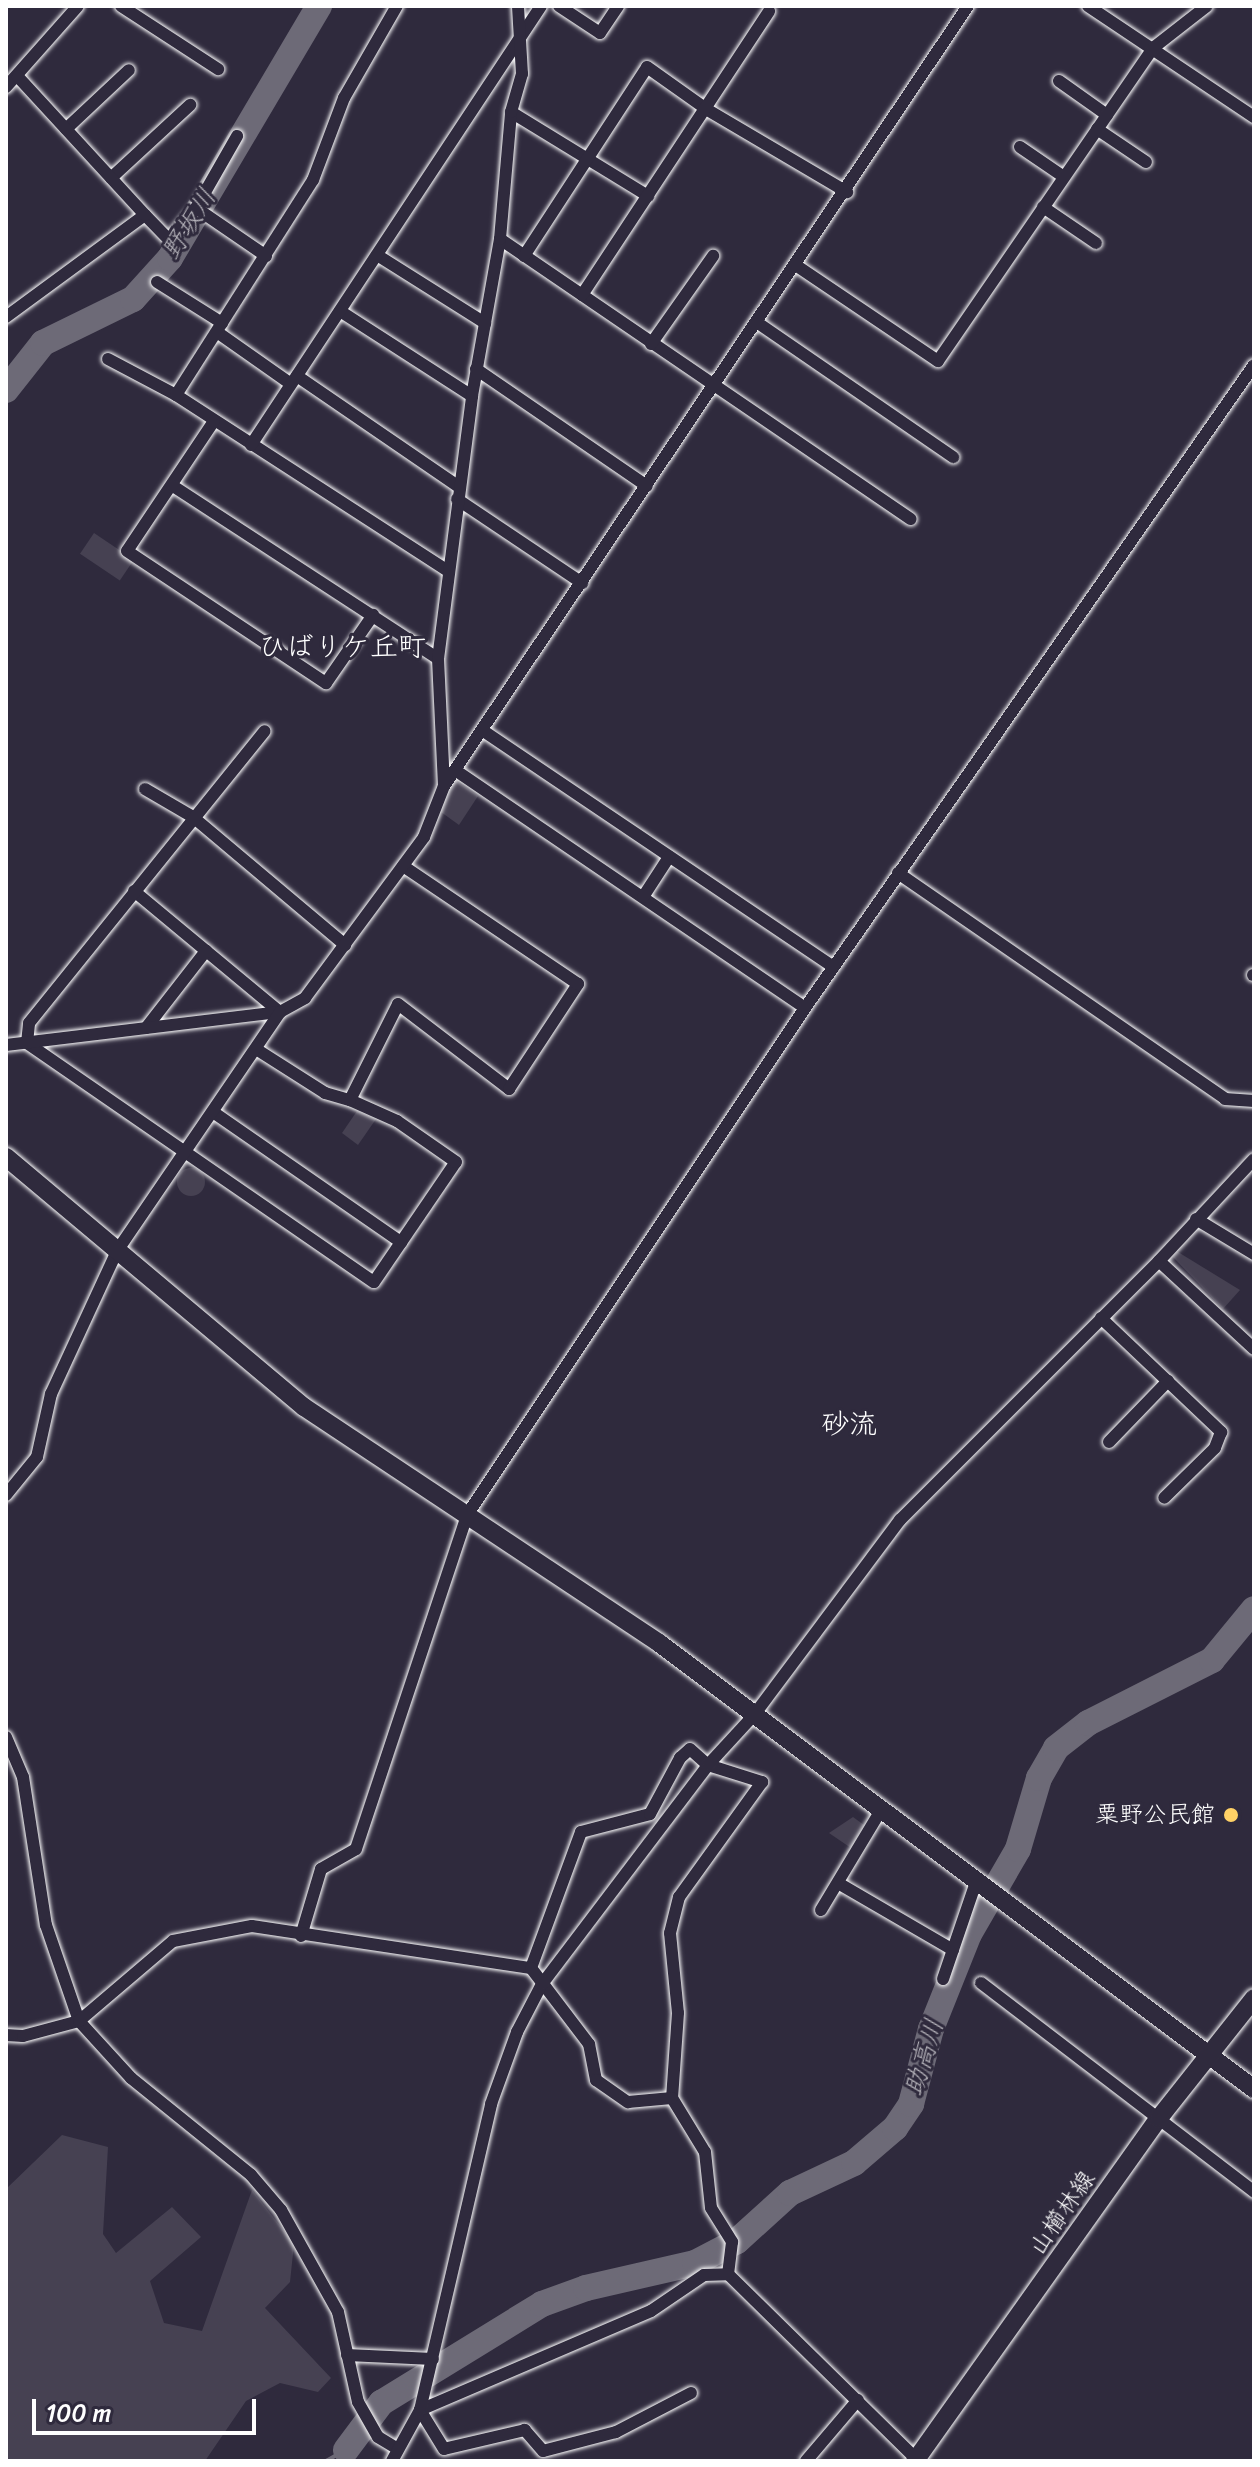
<!DOCTYPE html>
<html>
<head>
<meta charset="utf-8">
<style>
  body { margin:0 }
  #map { position:relative; width:1260px; height:2467px; overflow:hidden; background:#2f2a3d; font-family:Sriracha,"Klee One",sans-serif }
  div>[style] { position:absolute }
  [style*='--x'] { left:calc(var(--x)*1px); top:calc(var(--y)*1px); width:calc(var(--w)*1px); rotate:calc(var(--a)*1deg) }
  .green>* { inset:0; background:#464152; transform-origin:0 0 }
  .round { border-radius:50% }
  .stream>* { height:4px; margin:-2px; padding:0 2px; transform-origin:2px; border-radius:2px; background:#6d6a77 }
  .river>* { height:26px; margin:-13px; padding:0 13px; transform-origin:13px; border-radius:13px; background:#6d6a77 }
  .roads { filter:drop-shadow(0 0 2px #fff) drop-shadow(0 0 2px #fff) }
  .street>* { height:12px; margin:-6px; padding:0 6px; transform-origin:6px; border-radius:6px; background:#2f2a3d }
  .secondary>* { height:18px; margin:-9px; padding:0 9px; transform-origin:9px; border-radius:9px; background:#2f2a3d }
  .dots>* { width:22px; height:22px; translate:-50% -50%; box-sizing:border-box; border:4px solid #2f2a3d; border-radius:50% }
  span { translate:-50% -50%; white-space:nowrap; text-align:center; line-height:1.15; -webkit-text-stroke:6px #2f2a3d; paint-order:stroke }
  .poi-label { font-size:24px; color:#fff }
  .right { translate:-100% -50%; text-align:right }
  .street-label { font-size:24px; color:#fff }
  .water-label { font-size:26px; color:#b6b4bb; font-style:italic }
  .quarter-label { font-size:28px; color:#fff }
  .frame { position:absolute; inset:0; border:8px solid #fff; pointer-events:none }
  .scale { position:absolute; left:32px; top:2399px; width:224px; height:36px; box-sizing:border-box; border:4px solid #fff; border-top:0; padding-left:10px; font-size:24px; line-height:28px; white-space:nowrap; color:#fff; -webkit-text-stroke:6px #2f2a3d; paint-order:stroke }
</style>
</head>
<body>
<div id="map">
  <div class="green">
    <div style="left:94px;top:533px;width:48px;height:25px;rotate:34deg"></div>
    <div style="clip-path:polygon(456px 781px,478px 796px,459px 825px,441px 812px,446px 791px)"></div>
    <div style="clip-path:polygon(357px 1111px,376px 1119px,358px 1145px,342px 1133px)"></div>
    <div class="round" style="left:177px;top:1168px;width:28px;height:28px"></div>
    <div style="clip-path:polygon(1177px 1252px,1178px 1252px,1240px 1290px,1223px 1309px,1173px 1257px)"></div>
    <div style="clip-path:polygon(853px 1817px,864px 1825px,851px 1848px,829px 1833px)"></div>
    <div style="clip-path:polygon(62px 2135px,108px 2147px,103px 2234px,116px 2253px,172px 2207px,201px 2237px,150px 2281px,164px 2323px,202px 2331px,252px 2190px,294px 2244px,290px 2282px,265px 2308px,331px 2378px,318px 2392px,280px 2383px,246px 2401px,205px 2461px,6px 2461px,6px 2189px)"></div>
  </div>
  <div class="stream">
    <div style="--x:326;--y:2461;--w:23;--a:-29"></div>
  </div>
  <div class="river">
    <div style="--x:6;--y:390;--w:60;--a:-51.8"></div>
    <div style="--x:43;--y:343;--w:100;--a:-26.1"></div>
    <div style="--x:133;--y:299;--w:55;--a:-47.9"></div>
    <div style="--x:170;--y:258;--w:293;--a:-59.4"></div>
    <div style="--x:346;--y:2450;--w:59;--a:-53.3"></div>
    <div style="--x:381;--y:2403;--w:189;--a:-31.6"></div>
    <div style="--x:542;--y:2304;--w:47;--a:-20"></div>
    <div style="--x:586;--y:2288;--w:112;--a:-12.9"></div>
    <div style="--x:695;--y:2263;--w:47;--a:-27.6"></div>
    <div style="--x:737;--y:2241;--w:72;--a:-42.2"></div>
    <div style="--x:790;--y:2193;--w:71;--a:-25.1"></div>
    <div style="--x:854;--y:2163;--w:54;--a:-40.5"></div>
    <div style="--x:895;--y:2128;--w:29;--a:-56"></div>
    <div style="--x:911;--y:2104;--w:78;--a:-75.1"></div>
    <div style="--x:931;--y:2029;--w:102;--a:-68.2"></div>
    <div style="--x:969;--y:1934;--w:98;--a:-60"></div>
    <div style="--x:1018;--y:1849;--w:74;--a:-73.5"></div>
    <div style="--x:1039;--y:1778;--w:34;--a:-60"></div>
    <div style="--x:1056;--y:1748;--w:41;--a:-38"></div>
    <div style="--x:1088;--y:1723;--w:139;--a:-26.9"></div>
    <div style="--x:1212;--y:1660;--w:66;--a:-50.5"></div>
  </div>
  <div class="roads">
    <div class="street">
      <div style="--x:121;--y:6;--w:116;--a:33"></div>
      <div style="--x:559;--y:6;--w:49;--a:33.4"></div>
      <div style="--x:600;--y:33;--w:32;--a:-56"></div>
      <div style="--x:1088;--y:6;--w:200;--a:33.8"></div>
      <div style="--x:1059;--y:81;--w:59;--a:35.3"></div>
      <div style="--x:6;--y:87;--w:108;--a:-48.4"></div>
      <div style="--x:511;--y:112;--w:161;--a:31.5"></div>
      <div style="--x:66;--y:129;--w:86;--a:-43.1"></div>
      <div style="--x:1097;--y:129;--w:59;--a:34"></div>
      <div style="--x:1020;--y:147;--w:53;--a:34.3"></div>
      <div style="--x:111;--y:178;--w:108;--a:-42.7"></div>
      <div style="--x:1043;--y:207;--w:64;--a:34.2"></div>
      <div style="--x:196;--y:208;--w:85;--a:34.4"></div>
      <div style="--x:145;--y:215;--w:35;--a:46"></div>
      <div style="--x:169;--y:240;--w:42;--a:-49.8"></div>
      <div style="--x:196;--y:208;--w:83;--a:-60.3"></div>
      <div style="--x:500;--y:239;--w:497;--a:34.3"></div>
      <div style="--x:377;--y:255;--w:128;--a:32.2"></div>
      <div style="--x:524;--y:256;--w:225;--a:-56.9"></div>
      <div style="--x:647;--y:67;--w:72;--a:35.4"></div>
      <div style="--x:706;--y:109;--w:164;--a:30.5"></div>
      <div style="--x:797;--y:266;--w:170;--a:34"></div>
      <div style="--x:938;--y:361;--w:380;--a:-55.5"></div>
      <div style="--x:1153;--y:48;--w:68;--a:-37.9"></div>
      <div style="--x:157;--y:282;--w:77;--a:32.2"></div>
      <div style="--x:582;--y:295;--w:340;--a:-56.6"></div>
      <div style="--x:340;--y:311;--w:157;--a:32.8"></div>
      <div style="--x:6;--y:317;--w:172;--a:-36.3"></div>
      <div style="--x:145;--y:215;--w:188;--a:-132.6"></div>
      <div style="--x:758;--y:323;--w:237;--a:34.5"></div>
      <div style="--x:217;--y:332;--w:90;--a:35.1"></div>
      <div style="--x:651;--y:344;--w:108;--a:-54.8"></div>
      <div style="--x:108;--y:359;--w:77;--a:27.9"></div>
      <div style="--x:176;--y:395;--w:324;--a:32.9"></div>
      <div style="--x:476;--y:369;--w:207;--a:34.4"></div>
      <div style="--x:297;--y:376;--w:196;--a:34.4"></div>
      <div style="--x:176;--y:395;--w:255;--a:-57.5"></div>
      <div style="--x:313;--y:180;--w:88;--a:-69.3"></div>
      <div style="--x:344;--y:98;--w:106;--a:-60.1"></div>
      <div style="--x:214;--y:421;--w:156;--a:123.8"></div>
      <div style="--x:127;--y:551;--w:239;--a:33.6"></div>
      <div style="--x:326;--y:683;--w:83;--a:-55.3"></div>
      <div style="--x:251;--y:445;--w:526;--a:-56.55"></div>
      <div style="--x:173;--y:486;--w:316;--a:33.1"></div>
      <div style="--x:457;--y:499;--w:151;--a:33.9"></div>
      <div style="--x:482;--y:730;--w:424;--a:34"></div>
      <div style="--x:455;--y:770;--w:423;--a:34.2"></div>
      <div style="--x:444;--y:786;--w:127;--a:-92.7"></div>
      <div style="--x:438;--y:659;--w:265;--a:-82.6"></div>
      <div style="--x:472;--y:396;--w:159;--a:-79.9"></div>
      <div style="--x:500;--y:239;--w:127;--a:-85"></div>
      <div style="--x:511;--y:112;--w:40;--a:-74"></div>
      <div style="--x:522;--y:74;--w:68;--a:-93.4"></div>
      <div style="--x:145;--y:789;--w:56;--a:30.3"></div>
      <div style="--x:193;--y:817;--w:199;--a:40.1"></div>
      <div style="--x:898;--y:873;--w:397;--a:34.6"></div>
      <div style="--x:1225;--y:1099;--w:29;--a:4"></div>
      <div style="--x:134;--y:891;--w:190;--a:39.7"></div>
      <div style="--x:643;--y:897;--w:48;--a:-57"></div>
      <div style="--x:1253;--y:975;--w:1;--a:0"></div>
      <div style="--x:146;--y:1028;--w:98;--a:-52.1"></div>
      <div style="--x:27;--y:1043;--w:421;--a:34.6"></div>
      <div style="--x:374;--y:1282;--w:145;--a:-55.7"></div>
      <div style="--x:456;--y:1162;--w:72;--a:-145.2"></div>
      <div style="--x:397;--y:1121;--w:51;--a:-155.9"></div>
      <div style="--x:350;--y:1100;--w:107;--a:-63.4"></div>
      <div style="--x:398;--y:1004;--w:140;--a:37.4"></div>
      <div style="--x:509;--y:1089;--w:126;--a:-56.7"></div>
      <div style="--x:578;--y:984;--w:211;--a:-146"></div>
      <div style="--x:27;--y:1043;--w:20;--a:-84"></div>
      <div style="--x:29;--y:1023;--w:375;--a:-51.1"></div>
      <div style="--x:6;--y:1045;--w:276;--a:-6.9"></div>
      <div style="--x:280;--y:1012;--w:29;--a:-29"></div>
      <div style="--x:305;--y:998;--w:200;--a:-53.5"></div>
      <div style="--x:424;--y:837;--w:55;--a:-68.6"></div>
      <div style="--x:444;--y:786;--w:940;--a:-56.11"></div>
      <div style="--x:256;--y:1049;--w:82;--a:32.5"></div>
      <div style="--x:325;--y:1093;--w:26;--a:16"></div>
      <div style="--x:213;--y:1112;--w:229;--a:34.7"></div>
      <div style="--x:1196;--y:1219;--w:68;--a:31.1"></div>
      <div style="--x:1159;--y:1261;--w:129;--a:42.8"></div>
      <div style="--x:1101;--y:1318;--w:166;--a:43.5"></div>
      <div style="--x:1221;--y:1432;--w:17;--a:111"></div>
      <div style="--x:1215;--y:1448;--w:71;--a:135.6"></div>
      <div style="--x:1109;--y:1442;--w:85;--a:-46"></div>
      <div style="--x:6;--y:1495;--w:49;--a:-50.8"></div>
      <div style="--x:37;--y:1457;--w:65;--a:-77.5"></div>
      <div style="--x:51;--y:1394;--w:157;--a:-65.2"></div>
      <div style="--x:117;--y:1251;--w:289;--a:-55.7"></div>
      <div style="--x:6;--y:1737;--w:43;--a:67"></div>
      <div style="--x:23;--y:1777;--w:150;--a:81.2"></div>
      <div style="--x:46;--y:1925;--w:102;--a:71"></div>
      <div style="--x:79;--y:2021;--w:77;--a:47.6"></div>
      <div style="--x:131;--y:2078;--w:154;--a:38.9"></div>
      <div style="--x:251;--y:2175;--w:46;--a:49.4"></div>
      <div style="--x:281;--y:2210;--w:117;--a:60.8"></div>
      <div style="--x:338;--y:2312;--w:92;--a:77.5"></div>
      <div style="--x:358;--y:2402;--w:40;--a:60.3"></div>
      <div style="--x:378;--y:2437;--w:21;--a:31"></div>
      <div style="--x:838;--y:1883;--w:133;--a:30.2"></div>
      <div style="--x:821;--y:1910;--w:114;--a:-59"></div>
      <div style="--x:301;--y:1936;--w:70;--a:-73.4"></div>
      <div style="--x:321;--y:1869;--w:40;--a:-29.7"></div>
      <div style="--x:356;--y:1849;--w:352;--a:-71.6"></div>
      <div style="--x:467;--y:1515;--w:609;--a:-56.31"></div>
      <div style="--x:805;--y:1008;--w:784;--a:-55.07"></div>
      <div style="--x:531;--y:1968;--w:145;--a:-69.8"></div>
      <div style="--x:581;--y:1832;--w:71;--a:-14.6"></div>
      <div style="--x:650;--y:1814;--w:64;--a:-61.8"></div>
      <div style="--x:680;--y:1758;--w:13;--a:-42"></div>
      <div style="--x:690;--y:1749;--w:24;--a:42"></div>
      <div style="--x:708;--y:1765;--w:57;--a:17.5"></div>
      <div style="--x:762;--y:1782;--w:142;--a:125.8"></div>
      <div style="--x:679;--y:1897;--w:37;--a:104"></div>
      <div style="--x:670;--y:1933;--w:80;--a:84.3"></div>
      <div style="--x:678;--y:2013;--w:85;--a:94"></div>
      <div style="--x:672;--y:2098;--w:63;--a:58.6"></div>
      <div style="--x:705;--y:2152;--w:56;--a:83.9"></div>
      <div style="--x:711;--y:2208;--w:40;--a:58"></div>
      <div style="--x:732;--y:2242;--w:32;--a:97"></div>
      <div style="--x:728;--y:2274;--w:267;--a:44.5"></div>
      <div style="--x:943;--y:1979;--w:102;--a:-71.2"></div>
      <div style="--x:981;--y:1983;--w:344;--a:37.4"></div>
      <div style="--x:6;--y:2035;--w:17;--a:3"></div>
      <div style="--x:23;--y:2036;--w:58;--a:-15"></div>
      <div style="--x:79;--y:2021;--w:123;--a:-40.4"></div>
      <div style="--x:173;--y:1941;--w:80;--a:-10.8"></div>
      <div style="--x:252;--y:1926;--w:282;--a:8.6"></div>
      <div style="--x:531;--y:1968;--w:96;--a:52.7"></div>
      <div style="--x:589;--y:2044;--w:37;--a:79"></div>
      <div style="--x:596;--y:2080;--w:39;--a:35"></div>
      <div style="--x:628;--y:2102;--w:44;--a:-5.2"></div>
      <div style="--x:347;--y:2355;--w:86;--a:2.7"></div>
      <div style="--x:691;--y:2393;--w:85;--a:152.5"></div>
      <div style="--x:616;--y:2432;--w:75;--a:165.4"></div>
      <div style="--x:543;--y:2451;--w:28;--a:-131"></div>
      <div style="--x:525;--y:2430;--w:83;--a:166.8"></div>
      <div style="--x:444;--y:2449;--w:46;--a:-121.6"></div>
      <div style="--x:420;--y:2410;--w:251;--a:-23.2"></div>
      <div style="--x:651;--y:2311;--w:64;--a:-34.2"></div>
      <div style="--x:704;--y:2275;--w:24;--a:-2"></div>
      <div style="--x:392;--y:2461;--w:58;--a:-61.2"></div>
      <div style="--x:420;--y:2410;--w:314;--a:-76.9"></div>
      <div style="--x:491;--y:2104;--w:77;--a:-70.1"></div>
      <div style="--x:517;--y:2032;--w:54;--a:-62.5"></div>
      <div style="--x:542;--y:1984;--w:275;--a:-52.8"></div>
      <div style="--x:708;--y:1765;--w:68;--a:-47.4"></div>
      <div style="--x:754;--y:1715;--w:244;--a:-53.2"></div>
      <div style="--x:900;--y:1520;--w:366;--a:-45"></div>
      <div style="--x:1159;--y:1261;--w:139;--a:-47"></div>
      <div style="--x:806;--y:2461;--w:80;--a:-49.6"></div>
    </div>
    <div class="secondary">
      <div style="--x:6;--y:1157;--w:389;--a:40"></div>
      <div style="--x:304;--y:1407;--w:426;--a:33.6"></div>
      <div style="--x:659;--y:1643;--w:744;--a:36.85"></div>
      <div style="--x:915;--y:2461;--w:421;--a:-54.6"></div>
      <div style="--x:1159;--y:2118;--w:153;--a:-51.6"></div>
    </div>
  </div>
  <div class="dots">
    <div style="left:1231px;top:1815px;background:#ffd166"></div>
  </div>
  <div class="poi-label">
    <span class="right" style="left:1215px;top:1815px">粟野公民館</span>
  </div>
  <div class="street-label">
    <span style="left:1062px;top:2213px;rotate:-55deg">山櫛林線</span>
  </div>
  <div class="water-label">
    <span style="left:189px;top:224px;rotate:-58deg">野坂川</span>
    <span style="left:924px;top:2057px;rotate:-73deg">助高川</span>
  </div>
  <div class="quarter-label">
    <span style="left:342px;top:647px">ひばりケ丘町</span>
    <span style="left:849px;top:1424px">砂流</span>
  </div>
  <div class="frame"></div>
  <div class="scale">100 m</div>
</div>
</body>
</html>
